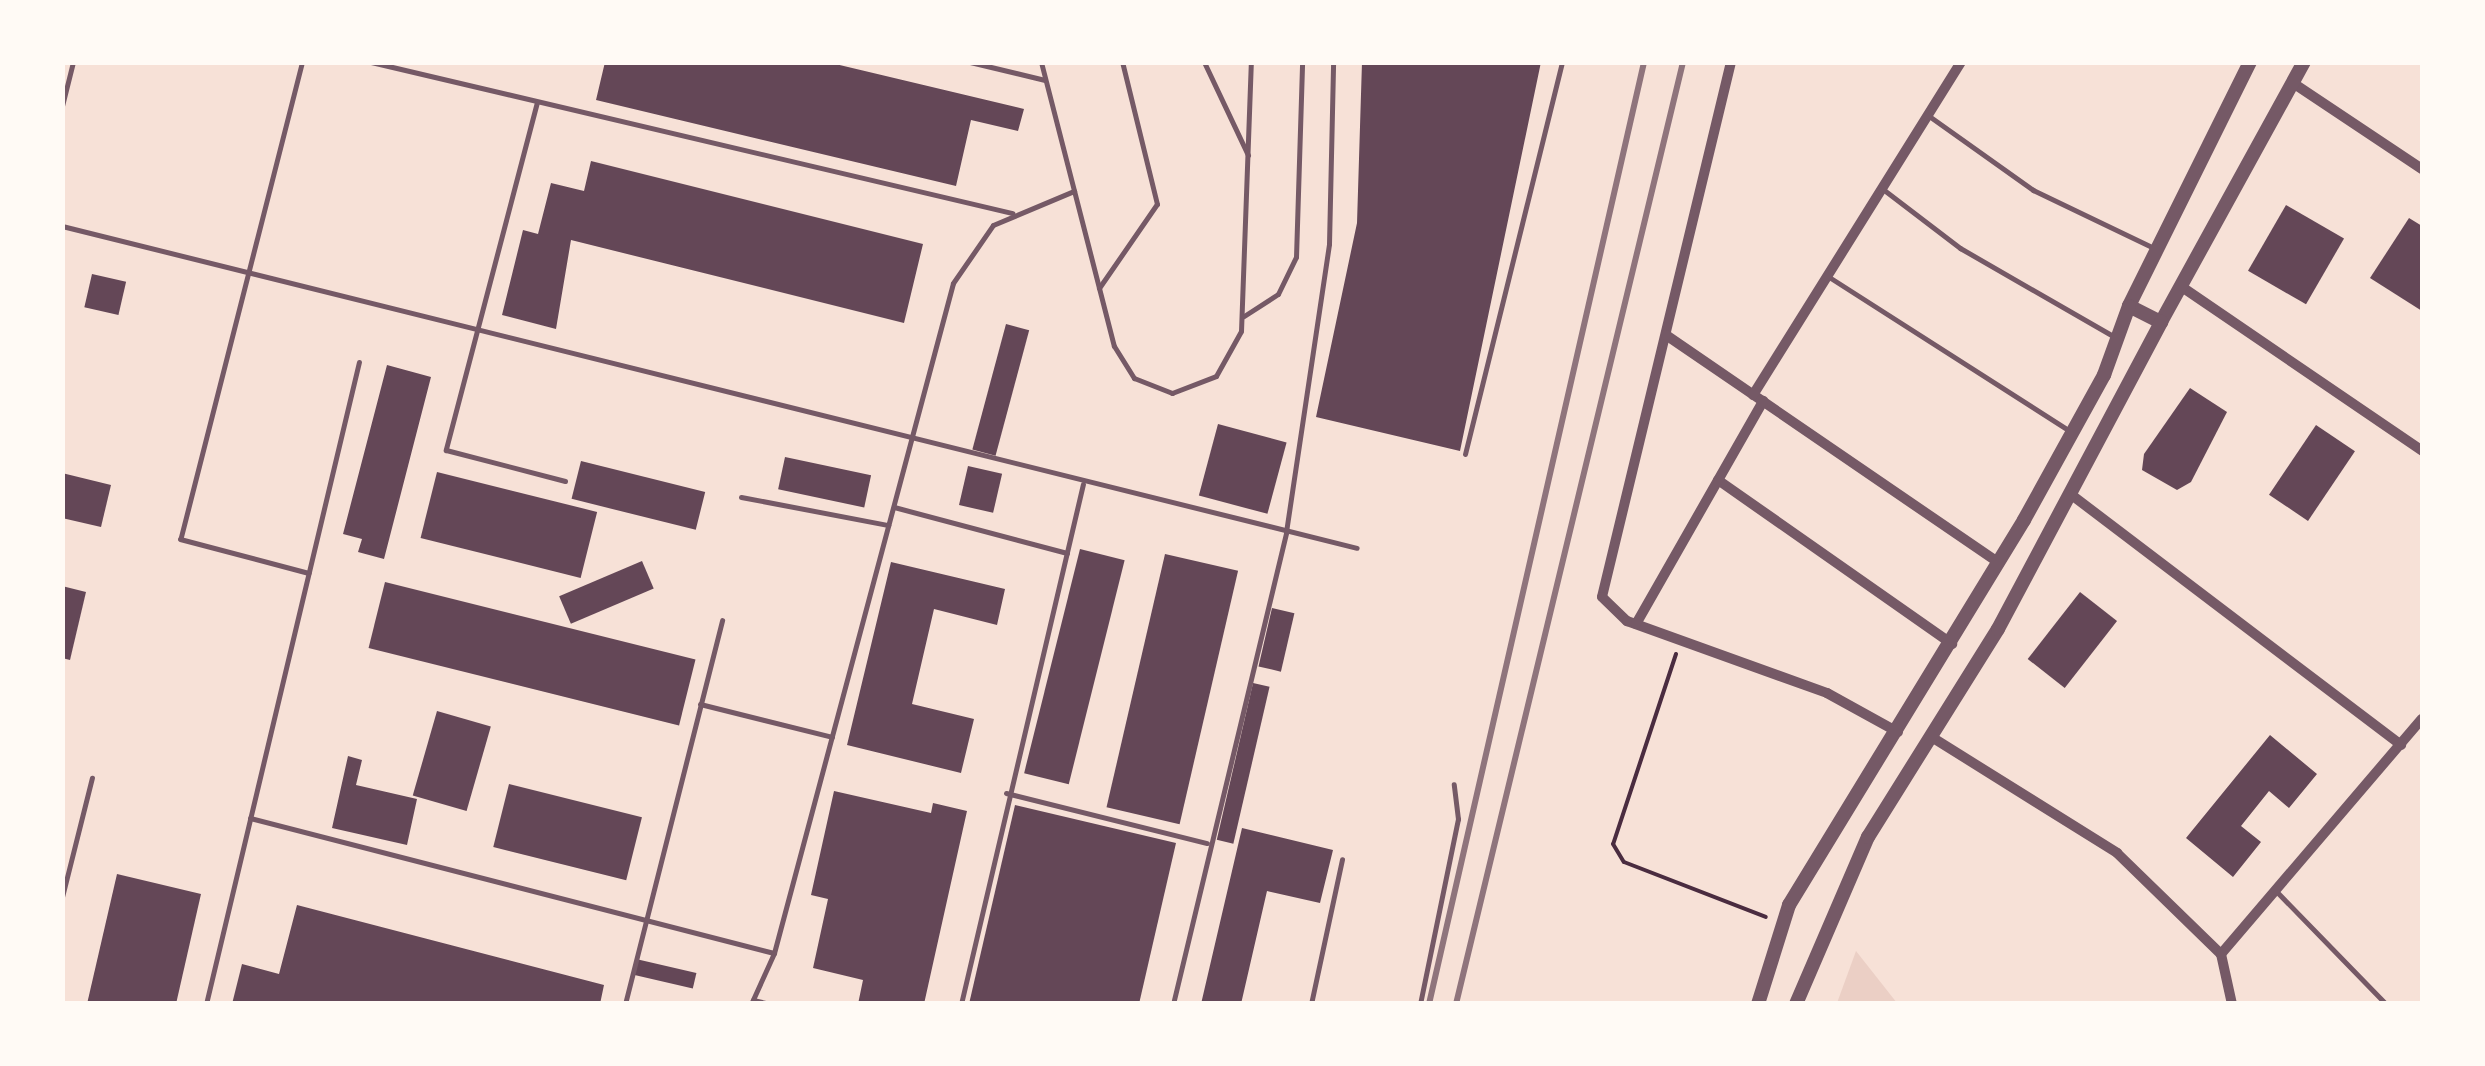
<!DOCTYPE html>
<html>
<head>
<meta charset="utf-8">
<style>
  body { margin:0 }
  #map { position:relative; width:2485px; height:1066px; overflow:hidden; background:#f7e1d7; font-family:Manrope,sans-serif }
  div>[style] { position:absolute }
  [style*='--x'] { left:calc(var(--x)*1px); top:calc(var(--y)*1px); width:calc(var(--w)*1px); rotate:calc(var(--a)*1deg) }
  .green>* { inset:0; background:#ebcfc5 }
  .building>* { inset:0; background:#644757; transform-origin:0 0 }
  .path>* { height:4px; margin:-2px; padding:0 2px; transform-origin:2px; border-radius:2px; background:#4a2c40 }
  .service>* { height:5px; margin:-2.5px; padding:0 2.5px; transform-origin:2.5px; border-radius:2.5px; background:#755966 }
  .minor>* { height:10px; margin:-5px; padding:0 5px; transform-origin:5px; border-radius:5px; background:#755966 }
  .tertiary>* { height:14px; margin:-7px; padding:0 7px; transform-origin:7px; border-radius:7px; background:#755966 }
  .rail>* { height:6px; margin:-3px; padding:0 3px; transform-origin:3px; border-radius:3px; background:#8f747c }
  span { translate:-50% -50%; white-space:nowrap; text-align:center; line-height:1.15; -webkit-text-stroke:8px #fffaf5; paint-order:stroke }
  .frame { position:absolute; inset:0; border:65px solid #fffaf5; pointer-events:none }
</style>
</head>
<body>
<div id="map">
  <div class="green">
    <div style="clip-path:polygon(1856px 951px,1897px 1003px,1837px 1003px)"></div>
  </div>
  <div class="building">
    <div style="clip-path:polygon(605px 62px,827px 62px,1024px 109px,1018px 131px,971px 120px,956px 186px,596px 100px)"></div>
    <div style="clip-path:polygon(1362px 62px,1541px 62px,1460px 451px,1316px 417px,1357px 223px)"></div>
    <div style="clip-path:polygon(591px 161px,923px 244px,904px 323px,571px 240px,556px 329px,502px 315px,523px 230px,538px 234px,551px 183px,584px 191px)"></div>
    <div style="left:2286px;top:205px;width:67px;height:76px;rotate:30deg"></div>
    <div style="clip-path:polygon(2409px 218px,2422px 226px,2422px 311px,2370px 278px)"></div>
    <div style="left:92px;top:274px;width:35px;height:34px;rotate:13deg"></div>
    <div style="left:1006px;top:324px;width:24px;height:130px;rotate:15deg"></div>
    <div style="clip-path:polygon(387px 365px,431px 377px,384px 559px,358px 552px,362px 539px,343px 534px)"></div>
    <div style="clip-path:polygon(2190px 388px,2227px 412px,2191px 482px,2177px 490px,2142px 470px,2144px 454px)"></div>
    <div style="left:1218px;top:424px;width:71px;height:74px;rotate:15deg"></div>
    <div style="left:2316px;top:425px;width:47px;height:84px;rotate:34deg"></div>
    <div style="left:785px;top:457px;width:88px;height:33px;rotate:12deg"></div>
    <div style="left:581px;top:461px;width:128px;height:39px;rotate:14deg"></div>
    <div style="left:968px;top:466px;width:35px;height:40px;rotate:13deg"></div>
    <div style="left:437px;top:472px;width:165px;height:68px;rotate:14deg"></div>
    <div style="clip-path:polygon(62px 473px,111px 485px,101px 527px,62px 518px)"></div>
    <div style="left:1080px;top:549px;width:46px;height:231px;rotate:14deg"></div>
    <div style="left:1165px;top:554px;width:75px;height:260px;rotate:13deg"></div>
    <div style="left:642px;top:561px;width:30px;height:90px;rotate:67deg"></div>
    <div style="clip-path:polygon(891px 562px,1005px 589px,997px 625px,934px 609px,912px 704px,974px 719px,961px 773px,847px 745px)"></div>
    <div style="left:385px;top:582px;width:320px;height:68px;rotate:14deg"></div>
    <div style="clip-path:polygon(62px 586px,86px 592px,70px 660px,62px 658px)"></div>
    <div style="left:2080px;top:592px;width:47px;height:85px;rotate:38deg"></div>
    <div style="left:1272px;top:608px;width:23px;height:60px;rotate:13deg"></div>
    <div style="left:1253px;top:683px;width:17px;height:161px;rotate:13deg"></div>
    <div style="left:437px;top:711px;width:56px;height:88px;rotate:16deg"></div>
    <div style="clip-path:polygon(2270px 735px,2317px 774px,2289px 808px,2269px 791px,2241px 826px,2261px 842px,2233px 877px,2186px 838px)"></div>
    <div style="clip-path:polygon(348px 756px,362px 760px,356px 785px,417px 799px,407px 845px,332px 828px)"></div>
    <div style="left:509px;top:784px;width:137px;height:65px;rotate:14deg"></div>
    <div style="clip-path:polygon(834px 791px,931px 813px,933px 803px,967px 811px,924px 1004px,858px 1004px,863px 980px,813px 968px,828px 899px,811px 895px)"></div>
    <div style="clip-path:polygon(1015px 805px,1176px 843px,1139px 1004px,969px 1004px)"></div>
    <div style="clip-path:polygon(1242px 828px,1333px 850px,1320px 903px,1267px 891px,1241px 1004px,1201px 1004px)"></div>
    <div style="clip-path:polygon(117px 874px,201px 894px,176px 1004px,87px 1004px)"></div>
    <div style="clip-path:polygon(297px 905px,604px 985px,600px 1004px,232px 1004px,242px 964px,279px 974px)"></div>
    <div style="left:636px;top:959px;width:62px;height:16px;rotate:13deg"></div>
  </div>
  <div class="path">
    <div style="--x:1676;--y:654;--w:200;--a:108.3"></div>
    <div style="--x:1613;--y:844;--w:21;--a:59"></div>
    <div style="--x:1624;--y:862;--w:152;--a:21.2"></div>
  </div>
  <div class="service">
    <div style="--x:302;--y:62;--w:492;--a:104.3"></div>
    <div style="--x:180;--y:539;--w:133;--a:14.8"></div>
    <div style="--x:371;--y:62;--w:659;--a:13.26"></div>
    <div style="--x:970;--y:62;--w:77;--a:13.5"></div>
    <div style="--x:1041;--y:62;--w:293;--a:75.6"></div>
    <div style="--x:1114;--y:346;--w:38;--a:58"></div>
    <div style="--x:1134;--y:378;--w:41;--a:21.5"></div>
    <div style="--x:1172;--y:393;--w:47;--a:-21.1"></div>
    <div style="--x:1216;--y:376;--w:51;--a:-60.9"></div>
    <div style="--x:1241;--y:331;--w:269;--a:-87.9"></div>
    <div style="--x:1204;--y:62;--w:103;--a:64.7"></div>
    <div style="--x:537;--y:102;--w:360;--a:104.7"></div>
    <div style="--x:446;--y:450;--w:123;--a:14.6"></div>
    <div style="--x:62;--y:106;--w:45;--a:-76"></div>
    <div style="--x:1929;--y:116;--w:128;--a:35.4"></div>
    <div style="--x:2033;--y:190;--w:134;--a:25.6"></div>
    <div style="--x:1884;--y:190;--w:96;--a:37.3"></div>
    <div style="--x:1960;--y:248;--w:177;--a:29.9"></div>
    <div style="--x:62;--y:226;--w:1334;--a:13.96"></div>
    <div style="--x:1829;--y:277;--w:286;--a:32.6"></div>
    <div style="--x:1099;--y:288;--w:102;--a:-55.4"></div>
    <div style="--x:1157;--y:204;--w:146;--a:-103.8"></div>
    <div style="--x:1244;--y:316;--w:40;--a:-32.9"></div>
    <div style="--x:1278;--y:294;--w:41;--a:-64.1"></div>
    <div style="--x:1296;--y:257;--w:195;--a:-88.2"></div>
    <div style="--x:1465;--y:454;--w:404;--a:-76.1"></div>
    <div style="--x:741;--y:497;--w:150;--a:10.8"></div>
    <div style="--x:894;--y:507;--w:179;--a:14.9"></div>
    <div style="--x:700;--y:704;--w:136;--a:14"></div>
    <div style="--x:1006;--y:793;--w:207;--a:14"></div>
    <div style="--x:250;--y:818;--w:541;--a:14.45"></div>
    <div style="--x:2276;--y:891;--w:158;--a:45.8"></div>
    <div style="--x:62;--y:897;--w:123;--a:-75.9"></div>
    <div style="--x:753;--y:1000;--w:17;--a:13"></div>
    <div style="--x:206;--y:1004;--w:660;--a:-76.6"></div>
    <div style="--x:625;--y:1004;--w:396;--a:-75.8"></div>
    <div style="--x:751;--y:1004;--w:56;--a:-65.7"></div>
    <div style="--x:774;--y:953;--w:693;--a:-75.04"></div>
    <div style="--x:953;--y:283;--w:70;--a:-55.4"></div>
    <div style="--x:993;--y:225;--w:88;--a:-22.8"></div>
    <div style="--x:961;--y:1004;--w:534;--a:-76.8"></div>
    <div style="--x:1173;--y:1004;--w:485;--a:-76.5"></div>
    <div style="--x:1286;--y:532;--w:291;--a:-81.5"></div>
    <div style="--x:1329;--y:244;--w:182;--a:-88.7"></div>
    <div style="--x:1311;--y:1004;--w:148;--a:-77.9"></div>
    <div style="--x:1420;--y:1004;--w:189;--a:-78.4"></div>
    <div style="--x:1458;--y:819;--w:35;--a:-97"></div>
  </div>
  <div class="minor">
    <div style="--x:1731;--y:62;--w:550;--a:103.56"></div>
    <div style="--x:1602;--y:597;--w:35;--a:44"></div>
    <div style="--x:1627;--y:621;--w:213;--a:19.8"></div>
    <div style="--x:1827;--y:693;--w:81;--a:28.8"></div>
    <div style="--x:2293;--y:83;--w:155;--a:33.7"></div>
    <div style="--x:2182;--y:287;--w:291;--a:34.3"></div>
    <div style="--x:1666;--y:335;--w:404;--a:34.4"></div>
    <div style="--x:1753;--y:395;--w:393;--a:-58"></div>
    <div style="--x:1718;--y:480;--w:286;--a:35"></div>
    <div style="--x:2073;--y:496;--w:412;--a:37.2"></div>
    <div style="--x:1636;--y:624;--w:257;--a:-60.3"></div>
    <div style="--x:1930;--y:736;--w:221;--a:32"></div>
    <div style="--x:2117;--y:853;--w:145;--a:44.2"></div>
    <div style="--x:2221;--y:954;--w:51;--a:77.6"></div>
    <div style="--x:2221;--y:954;--w:309;--a:-49.5"></div>
  </div>
  <div class="tertiary">
    <div style="--x:2250;--y:62;--w:272;--a:116.4"></div>
    <div style="--x:2129;--y:306;--w:36;--a:27"></div>
    <div style="--x:2161;--y:322;--w:297;--a:-61.2"></div>
    <div style="--x:1758;--y:1004;--w:104;--a:-72.6"></div>
    <div style="--x:1789;--y:905;--w:451;--a:-58.6"></div>
    <div style="--x:2024;--y:520;--w:166;--a:-61.1"></div>
    <div style="--x:2104;--y:375;--w:73;--a:-70.1"></div>
    <div style="--x:1796;--y:1004;--w:182;--a:-66.7"></div>
    <div style="--x:1868;--y:837;--w:245;--a:-58"></div>
    <div style="--x:1998;--y:629;--w:348;--a:-62"></div>
  </div>
  <div class="rail">
    <div style="--x:1429;--y:1004;--w:966;--a:-77.14"></div>
    <div style="--x:1456;--y:1004;--w:969;--a:-76.45"></div>
  </div>
  <div class="frame"></div>
</div>
</body>
</html>
